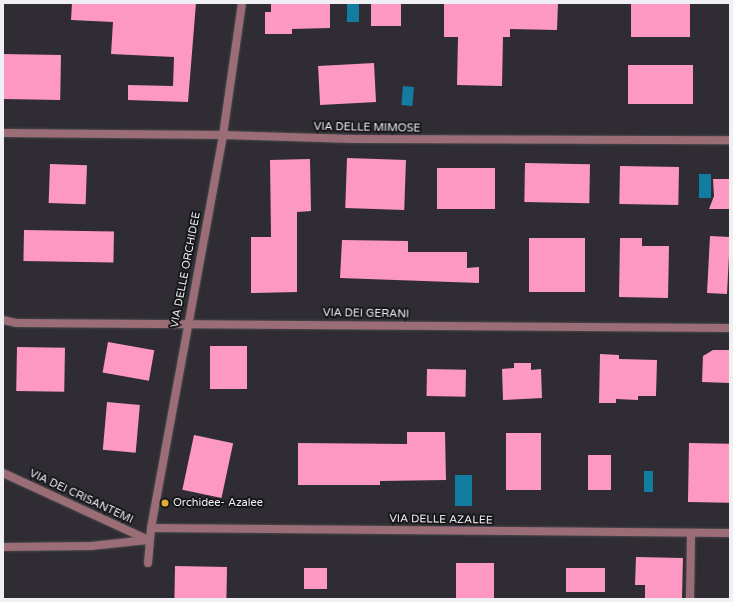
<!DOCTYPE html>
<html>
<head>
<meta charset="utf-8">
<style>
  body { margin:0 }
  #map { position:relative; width:733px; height:602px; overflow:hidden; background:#2f2d33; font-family:"Varela Round",sans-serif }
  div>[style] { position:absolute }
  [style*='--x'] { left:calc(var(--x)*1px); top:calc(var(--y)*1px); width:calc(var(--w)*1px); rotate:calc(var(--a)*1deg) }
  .water>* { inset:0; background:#137ca1; transform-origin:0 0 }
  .building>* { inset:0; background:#fd98c2; transform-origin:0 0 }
  .roads { filter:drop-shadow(0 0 1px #4a484e) drop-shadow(0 0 1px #4a484e) }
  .street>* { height:8px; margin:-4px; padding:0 4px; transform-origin:4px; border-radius:4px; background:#9a6d77 }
  .dots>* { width:11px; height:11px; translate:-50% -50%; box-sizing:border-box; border:2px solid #171619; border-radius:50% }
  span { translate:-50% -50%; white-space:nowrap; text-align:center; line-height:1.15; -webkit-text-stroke:4px #171619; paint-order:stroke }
  .street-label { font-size:11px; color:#f0eff3 }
  .poi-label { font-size:11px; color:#f0eff3 }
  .left { translate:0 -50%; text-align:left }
  .frame { position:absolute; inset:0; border:4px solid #f0eff3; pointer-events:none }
</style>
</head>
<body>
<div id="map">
  <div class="water">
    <div style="left:347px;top:3px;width:12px;height:19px"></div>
    <div style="left:403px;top:86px;width:11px;height:19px;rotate:5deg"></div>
    <div style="left:699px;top:174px;width:12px;height:24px"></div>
    <div style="left:644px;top:471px;width:9px;height:21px"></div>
    <div style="left:455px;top:475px;width:17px;height:31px"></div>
  </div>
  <div class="building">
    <div style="clip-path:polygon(72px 3px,196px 3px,188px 102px,128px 100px,128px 85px,173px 86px,174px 57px,111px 54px,113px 22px,71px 20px)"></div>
    <div style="clip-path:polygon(271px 3px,330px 3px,330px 28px,292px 29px,292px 34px,265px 34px,265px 12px,271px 12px)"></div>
    <div style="left:371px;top:3px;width:30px;height:23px"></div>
    <div style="clip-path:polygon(444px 3px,558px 3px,557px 30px,510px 29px,510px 37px,503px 37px,502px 86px,457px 85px,458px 37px,444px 37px)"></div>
    <div style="left:631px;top:3px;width:59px;height:34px"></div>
    <div style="left:3px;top:54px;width:58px;height:45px;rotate:1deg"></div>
    <div style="left:374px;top:63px;width:39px;height:56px;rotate:87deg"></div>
    <div style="left:628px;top:65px;width:65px;height:39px"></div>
    <div style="left:347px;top:158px;width:59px;height:50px;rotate:2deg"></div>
    <div style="clip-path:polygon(310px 159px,311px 211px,297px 212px,297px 292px,251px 293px,251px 237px,271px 237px,270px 160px)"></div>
    <div style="left:525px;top:163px;width:65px;height:39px;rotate:1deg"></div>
    <div style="left:50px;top:164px;width:37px;height:39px;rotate:2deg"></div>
    <div style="left:620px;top:166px;width:59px;height:38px;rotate:1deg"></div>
    <div style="left:437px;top:168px;width:58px;height:41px"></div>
    <div style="clip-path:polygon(713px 179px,730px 179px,730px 209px,709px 209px,714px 196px)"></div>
    <div style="left:24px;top:230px;width:90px;height:31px;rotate:1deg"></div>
    <div style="left:710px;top:236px;width:20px;height:57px;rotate:3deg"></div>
    <div style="left:529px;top:238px;width:56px;height:54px"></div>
    <div style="clip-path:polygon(620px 238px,642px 238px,642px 246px,669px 246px,668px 298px,619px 297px)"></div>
    <div style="clip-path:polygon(342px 240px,408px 241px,408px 252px,467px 252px,467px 268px,479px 267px,479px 283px,340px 278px)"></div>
    <div style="left:108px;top:342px;width:47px;height:31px;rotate:10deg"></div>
    <div style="left:210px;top:346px;width:37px;height:43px"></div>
    <div style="left:17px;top:347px;width:48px;height:44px;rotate:1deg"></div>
    <div style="clip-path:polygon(713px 350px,730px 350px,730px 383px,702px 382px,703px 356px)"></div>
    <div style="clip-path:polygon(600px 354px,619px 355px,619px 359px,657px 360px,656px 396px,638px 396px,638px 400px,616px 399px,616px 403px,599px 403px)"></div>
    <div style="clip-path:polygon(514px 363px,531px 363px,531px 370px,541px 369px,542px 398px,503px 400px,502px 369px,514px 368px)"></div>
    <div style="left:427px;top:369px;width:39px;height:27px;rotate:1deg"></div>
    <div style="left:107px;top:402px;width:33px;height:48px;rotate:5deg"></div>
    <div style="clip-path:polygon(407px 432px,445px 432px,446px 480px,380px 481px,380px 485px,298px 485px,298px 443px,407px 444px)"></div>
    <div style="left:506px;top:433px;width:35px;height:57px"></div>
    <div style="left:194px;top:435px;width:40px;height:56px;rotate:12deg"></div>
    <div style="left:689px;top:443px;width:41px;height:59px;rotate:1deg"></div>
    <div style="left:588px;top:455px;width:23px;height:35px"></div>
    <div style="clip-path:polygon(636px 557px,683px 558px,682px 599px,645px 599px,645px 585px,635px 585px)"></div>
    <div style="left:456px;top:563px;width:38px;height:36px"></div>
    <div style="left:175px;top:566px;width:52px;height:33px;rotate:1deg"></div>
    <div style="left:304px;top:568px;width:23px;height:21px"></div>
    <div style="left:605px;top:568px;width:24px;height:39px;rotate:90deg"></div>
  </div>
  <div class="roads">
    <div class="street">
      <div style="--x:3;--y:133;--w:220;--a:0.5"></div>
      <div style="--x:223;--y:135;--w:130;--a:1.8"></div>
      <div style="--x:353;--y:139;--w:377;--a:0.2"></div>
      <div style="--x:3;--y:320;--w:13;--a:13"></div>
      <div style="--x:16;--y:323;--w:714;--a:0.4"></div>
      <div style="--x:3;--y:473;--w:161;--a:24.7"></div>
      <div style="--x:151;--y:528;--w:579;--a:0.49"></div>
      <div style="--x:3;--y:547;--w:88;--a:-0.7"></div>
      <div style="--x:91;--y:546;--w:57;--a:-6"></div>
      <div style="--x:148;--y:563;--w:35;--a:-85"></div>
      <div style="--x:151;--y:528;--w:400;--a:-79.6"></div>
      <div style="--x:223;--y:135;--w:133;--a:-81.8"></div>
      <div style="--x:690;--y:599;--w:66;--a:-89.1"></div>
    </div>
  </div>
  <div class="dots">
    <div style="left:165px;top:503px;background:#e4ad35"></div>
  </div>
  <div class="street-label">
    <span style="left:367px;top:128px;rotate:1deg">VIA DELLE MIMOSE</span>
    <span style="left:186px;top:270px;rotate:-79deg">VIA DELLE ORCHIDEE</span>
    <span style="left:366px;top:314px;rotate:1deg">VIA DEI GERANI</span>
    <span style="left:81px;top:497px;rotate:25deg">VIA DEI CRISANTEMI</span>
    <span style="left:441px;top:520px;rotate:1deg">VIA DELLE AZALEE</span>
  </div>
  <div class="poi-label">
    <span class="left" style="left:173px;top:503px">Orchidee- Azalee</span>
  </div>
  <div class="frame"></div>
</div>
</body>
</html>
